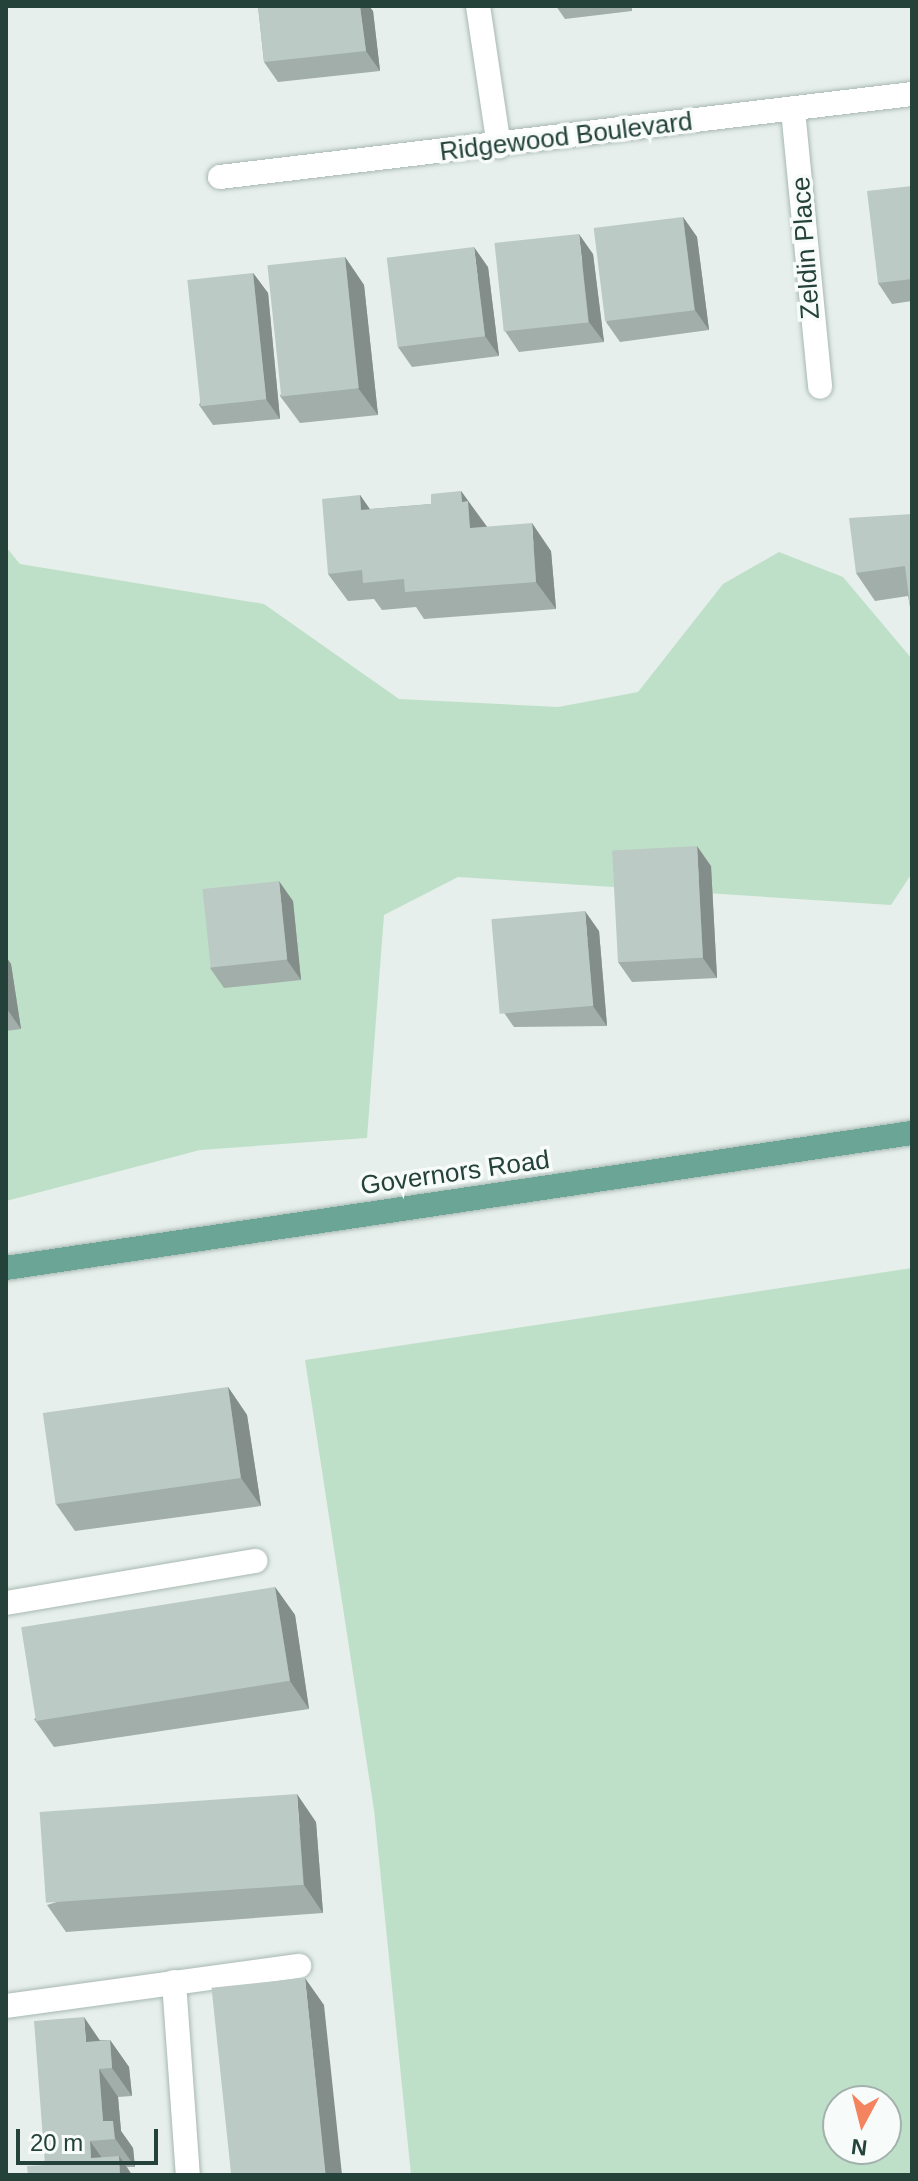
<!DOCTYPE html>
<html>
<head>
<meta charset="utf-8">
<style>
  body { margin:0 }
  #map { position:relative; width:918px; height:2181px; overflow:hidden; background:#e6efeb; font-family:Arial,sans-serif }
  div>[style] { position:absolute }
  [style*='--x'] { left:calc(var(--x)*1px); top:calc(var(--y)*1px); width:calc(var(--w)*1px); rotate:calc(var(--a)*1deg) }
  .green>* { inset:0; background:#bfe0c8 }
  .roads { filter:drop-shadow(0 0 2px #a8b8b2) drop-shadow(0 0 2px #a8b8b2) }
  .minor>* { height:24px; margin:-12px; padding:0 12px; transform-origin:12px; border-radius:12px; background:#fff }
  .major>* { height:24px; margin:-12px; padding:0 12px; transform-origin:12px; border-radius:12px; background:#6aa596 }
  .wall>* { inset:0; background:#a1aea9 }
  .shaded-wall>* { inset:0; background:#838d89 }
  .building>* { inset:0; background:#bbcac4; transform-origin:0 0 }
  span { translate:-50% -50%; white-space:nowrap; text-align:center; line-height:1.15; -webkit-text-stroke:7px #f7fbf9; paint-order:stroke }
  .street-label { font-size:26px; color:#24423a }
  .frame { position:absolute; inset:0; border:8px solid #24423a; pointer-events:none }
  .north { position:absolute; left:822px; top:2085px; width:80px; height:80px; box-sizing:border-box; background:#f7fbf9; border:2px solid #a3b1ad; border-radius:50%; rotate:187deg; font-size:22px; font-weight:700; line-height:32px; text-align:center; color:#24423a }
  .north::after { content:''; display:block; margin:auto; width:28px; height:36px; background:#f4845f; clip-path:polygon(50% 0,100% 100%,50% 72%,0 100%) }
  .scale { position:absolute; left:16px; top:2129px; width:142px; height:36px; box-sizing:border-box; border:4px solid #24423a; border-top:0; padding-left:10px; font-size:24px; line-height:28px; white-space:nowrap; color:#24423a; -webkit-text-stroke:6px #f7fbf9; paint-order:stroke }
</style>
</head>
<body>
<div id="map">
  <div class="green">
    <div style="clip-path:polygon(6px 547px,20px 564px,264px 604px,399px 699px,558px 707px,638px 692px,723px 584px,779px 552px,843px 577px,912px 659px,912px 873px,891px 905px,458px 877px,384px 915px,367px 1138px,200px 1150px,6px 1201px)"></div>
    <div style="clip-path:polygon(evenodd,912px 1268px,912px 2175px,411px 2175px,374px 1810px,305px 1360px,912px 1268px,838px 2101px,886px 2101px,886px 2149px,838px 2149px,838px 2101px)"></div>
  </div>
  <div class="roads">
    <div class="minor">
      <div style="--x:478;--y:6;--w:142;--a:81.5"></div>
      <div style="--x:793;--y:110;--w:278;--a:84.4"></div>
      <div style="--x:220;--y:177;--w:697;--a:-6.84"></div>
      <div style="--x:6;--y:1603;--w:253;--a:-9.6"></div>
      <div style="--x:174;--y:1982;--w:194;--a:85.9"></div>
      <div style="--x:6;--y:2006;--w:296;--a:-7.8"></div>
    </div>
    <div class="major">
      <div style="--x:6;--y:1268;--w:916;--a:-8.48"></div>
    </div>
  </div>
  <div class="wall">
    <div style="clip-path:polygon(258px 6px,369px 6px,373px 11px,380px 71px,278px 82px,264px 62px)"></div>
    <div style="clip-path:polygon(556px 6px,632px 6px,632px 11px,565px 19px)"></div>
    <div style="clip-path:polygon(645px 6px,669px 6px,647px 8px)"></div>
    <div style="clip-path:polygon(912px 186px,912px 301px,892px 304px,878px 283px)"></div>
    <div style="clip-path:polygon(683px 217px,697px 237px,709px 330px,620px 342px,606px 322px)"></div>
    <div style="clip-path:polygon(593px 254px,604px 342px,519px 352px,505px 331px)"></div>
    <div style="clip-path:polygon(345px 257px,364px 285px,378px 415px,300px 423px,280px 396px)"></div>
    <div style="clip-path:polygon(488px 267px,499px 356px,412px 367px,398px 347px)"></div>
    <div style="clip-path:polygon(253px 273px,268px 293px,280px 419px,213px 425px,199px 405px)"></div>
    <div style="clip-path:polygon(461px 491px,486px 527px,551px 551px,556px 609px,424px 619px,416px 607px,382px 610px,374px 599px,348px 601px,328px 574px,360px 495px,370px 509px,431px 504px)"></div>
    <div style="clip-path:polygon(912px 514px,912px 610px,910px 607px,908px 596px,875px 601px,856px 573px)"></div>
    <div style="clip-path:polygon(711px 866px,717px 978px,632px 982px,618px 962px)"></div>
    <div style="clip-path:polygon(293px 901px,301px 980px,224px 988px,210px 968px)"></div>
    <div style="clip-path:polygon(599px 931px,607px 1026px,514px 1027px,500px 1007px)"></div>
    <div style="clip-path:polygon(6px 957px,11px 964px,21px 1029px,6px 1031px)"></div>
    <div style="clip-path:polygon(228px 1387px,247px 1415px,261px 1506px,75px 1531px,56px 1504px)"></div>
    <div style="clip-path:polygon(275px 1587px,295px 1615px,309px 1709px,54px 1747px,34px 1719px)"></div>
    <div style="clip-path:polygon(316px 1822px,323px 1913px,66px 1932px,47px 1905px)"></div>
    <div style="clip-path:polygon(100px 2040px,110px 2040px,129px 2067px,132px 2096px,118px 2097px,121px 2131px,133px 2148px,135px 2167px,127px 2167px,132px 2175px,28px 2175px,45px 2165px)"></div>
  </div>
  <div class="shaded-wall">
    <div style="clip-path:polygon(360px 6px,369px 6px,373px 11px,380px 71px,366px 51px)"></div>
    <div style="clip-path:polygon(683px 217px,697px 237px,709px 330px,695px 310px)"></div>
    <div style="clip-path:polygon(579px 234px,593px 254px,604px 342px,589px 322px)"></div>
    <div style="clip-path:polygon(474px 247px,488px 267px,499px 356px,485px 336px)"></div>
    <div style="clip-path:polygon(345px 257px,364px 285px,378px 415px,358px 388px)"></div>
    <div style="clip-path:polygon(253px 273px,268px 293px,280px 419px,266px 399px)"></div>
    <div style="clip-path:polygon(461px 491px,488px 528px,470px 528px,462px 502px)"></div>
    <div style="clip-path:polygon(360px 495px,379px 523px,361px 510px)"></div>
    <div style="clip-path:polygon(532px 523px,551px 551px,556px 609px,536px 582px)"></div>
    <div style="clip-path:polygon(697px 846px,711px 866px,717px 978px,703px 958px)"></div>
    <div style="clip-path:polygon(279px 881px,293px 901px,301px 980px,287px 960px)"></div>
    <div style="clip-path:polygon(585px 911px,599px 931px,607px 1026px,593px 1006px)"></div>
    <div style="clip-path:polygon(6px 957px,11px 964px,21px 1029px,7px 1009px)"></div>
    <div style="clip-path:polygon(228px 1387px,247px 1415px,261px 1506px,241px 1478px)"></div>
    <div style="clip-path:polygon(275px 1587px,295px 1615px,309px 1709px,290px 1681px)"></div>
    <div style="clip-path:polygon(297px 1794px,316px 1822px,323px 1913px,304px 1885px)"></div>
    <div style="clip-path:polygon(305px 1978px,324px 2005px,342px 2175px,325px 2175px)"></div>
    <div style="clip-path:polygon(84px 2017px,103px 2045px,86px 2042px)"></div>
    <div style="clip-path:polygon(110px 2040px,129px 2067px,132px 2096px,112px 2068px)"></div>
    <div style="clip-path:polygon(99px 2069px,118px 2097px,121px 2131px,133px 2148px,135px 2167px,103px 2121px)"></div>
    <div style="clip-path:polygon(90px 2141px,109px 2168px,91px 2158px)"></div>
    <div style="clip-path:polygon(119px 2156px,132px 2175px,120px 2175px)"></div>
  </div>
  <div class="building">
    <div style="clip-path:polygon(258px 6px,360px 6px,366px 51px,264px 62px)"></div>
    <div style="clip-path:polygon(912px 186px,912px 279px,878px 283px,867px 191px)"></div>
    <div style="left:683px;top:217px;width:94px;height:90px;rotate:83deg"></div>
    <div style="left:579px;top:234px;width:89px;height:85px;rotate:84deg"></div>
    <div style="left:474px;top:247px;width:90px;height:88px;rotate:83deg"></div>
    <div style="left:345px;top:257px;width:132px;height:78px;rotate:84deg"></div>
    <div style="left:253px;top:273px;width:127px;height:66px;rotate:84deg"></div>
    <div style="clip-path:polygon(461px 491px,462px 502px,468px 501px,470px 528px,532px 523px,536px 582px,405px 592px,404px 579px,363px 583px,362px 570px,328px 574px,322px 499px,360px 495px,361px 510px,431px 504px,431px 494px)"></div>
    <div style="clip-path:polygon(912px 514px,912px 606px,910px 607px,905px 566px,856px 573px,849px 518px)"></div>
    <div style="left:697px;top:846px;width:112px;height:85px;rotate:87deg"></div>
    <div style="left:279px;top:881px;width:79px;height:77px;rotate:84deg"></div>
    <div style="left:585px;top:911px;width:95px;height:94px;rotate:85deg"></div>
    <div style="left:228px;top:1387px;width:92px;height:187px;rotate:82deg"></div>
    <div style="left:275px;top:1587px;width:95px;height:257px;rotate:81deg"></div>
    <div style="left:297px;top:1794px;width:91px;height:258px;rotate:86deg"></div>
    <div style="left:305px;top:1978px;width:198px;height:94px;rotate:84deg"></div>
    <div style="clip-path:polygon(84px 2017px,86px 2042px,110px 2040px,112px 2068px,99px 2069px,103px 2121px,113px 2121px,115px 2139px,90px 2141px,91px 2158px,119px 2156px,120px 2175px,28px 2175px,27px 2166px,45px 2165px,34px 2021px)"></div>
  </div>
  <div class="street-label">
    <span style="left:566px;top:137px;rotate:-7deg">Ridgewood Boulevard</span>
    <span style="left:806px;top:248px;rotate:-94deg">Zeldin Place</span>
    <span style="left:455px;top:1173px;rotate:-8deg">Governors Road</span>
  </div>
  <div class="frame"></div>
  <div class="north">N</div>
  <div class="scale">20 m</div>
</div>
</body>
</html>
